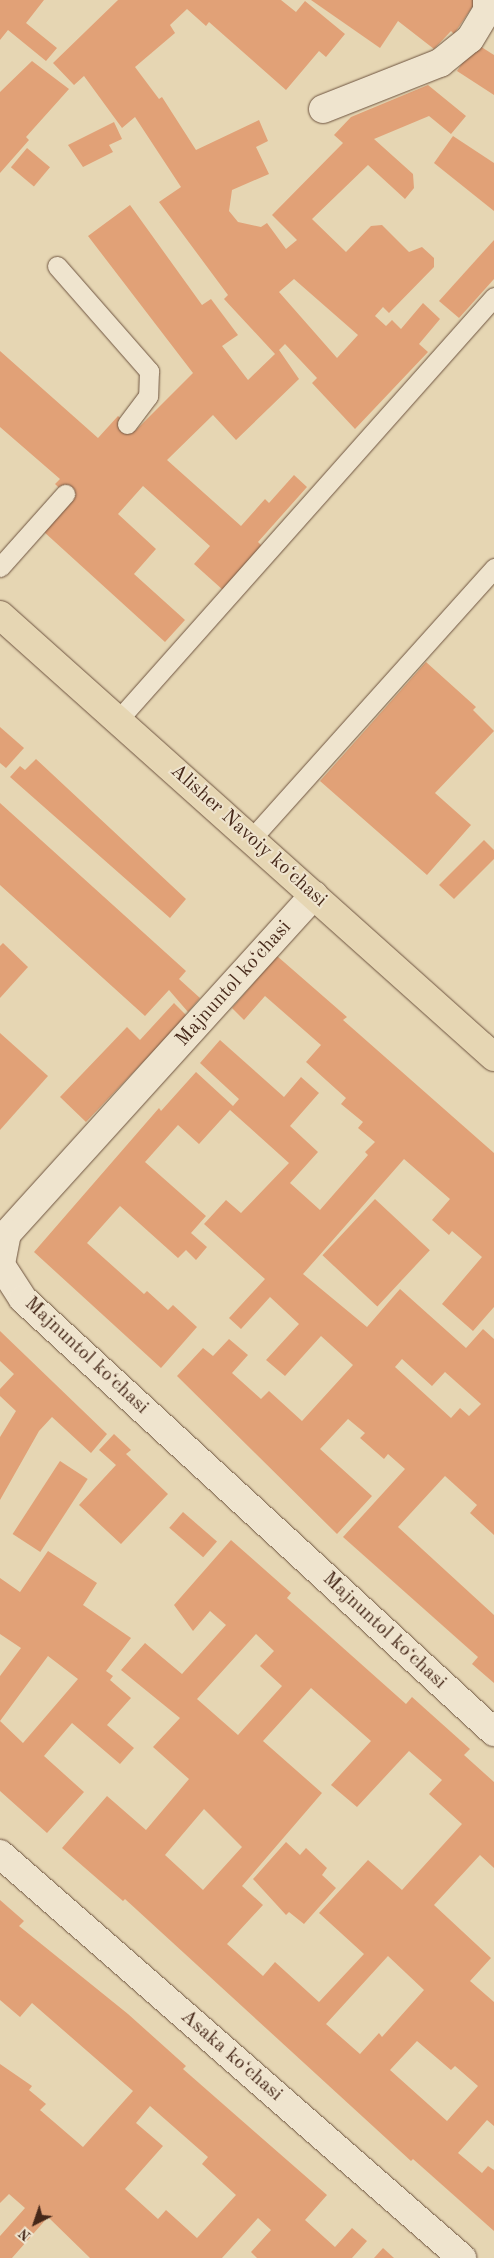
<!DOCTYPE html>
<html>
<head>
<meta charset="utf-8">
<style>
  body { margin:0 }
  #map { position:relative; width:494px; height:2258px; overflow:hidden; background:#e6d6b3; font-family:"Old Standard TT",serif }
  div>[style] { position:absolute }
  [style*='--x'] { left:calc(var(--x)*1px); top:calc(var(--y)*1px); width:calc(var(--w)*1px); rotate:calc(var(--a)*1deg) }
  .building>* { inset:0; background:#e1a177; transform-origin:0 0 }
  .roads { filter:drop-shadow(0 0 1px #6e5440) drop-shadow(0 0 1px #6e5440) }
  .lane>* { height:19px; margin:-9.5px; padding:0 9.5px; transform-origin:9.5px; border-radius:9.5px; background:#efe4ce }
  .street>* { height:28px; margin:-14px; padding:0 14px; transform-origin:14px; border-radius:14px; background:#efe4ce }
  .primary>* { height:28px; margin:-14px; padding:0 14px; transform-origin:14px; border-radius:14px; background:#e6d6b3 }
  span { translate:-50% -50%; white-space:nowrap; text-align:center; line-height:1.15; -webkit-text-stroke:4px #efe4ce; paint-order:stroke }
  .street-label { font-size:20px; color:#462819 }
  .north { position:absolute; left:10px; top:2198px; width:50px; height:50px; -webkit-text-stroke:4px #efe4ce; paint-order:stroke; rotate:221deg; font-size:14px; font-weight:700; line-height:20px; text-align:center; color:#462819 }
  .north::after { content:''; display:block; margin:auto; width:18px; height:22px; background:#462819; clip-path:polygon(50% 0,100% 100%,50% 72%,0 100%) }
</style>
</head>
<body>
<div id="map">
  <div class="building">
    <div style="clip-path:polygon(0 0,44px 0,26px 23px,57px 48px,46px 61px,8px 30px,0 40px)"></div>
    <div style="clip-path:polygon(evenodd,118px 0,281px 0,296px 12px,305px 1px,345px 34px,326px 57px,319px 51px,286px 90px,209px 22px,206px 26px,187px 9px,170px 25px,175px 33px,135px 67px,159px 99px,162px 97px,196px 150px,259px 120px,268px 141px,256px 147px,269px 174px,232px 190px,229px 211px,238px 222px,261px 227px,267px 223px,286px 249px,297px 240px,272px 215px,343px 143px,334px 135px,351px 117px,428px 85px,466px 116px,451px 134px,429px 116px,374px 139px,413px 174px,414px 188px,405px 199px,368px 165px,312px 219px,346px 252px,371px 226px,382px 225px,409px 252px,422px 247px,434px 258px,434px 267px,389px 313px,383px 307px,375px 316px,386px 326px,392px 320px,401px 329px,423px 303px,440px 319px,419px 344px,428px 352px,355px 429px,312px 383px,317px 378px,285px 344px,279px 350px,299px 379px,236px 440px,213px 415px,167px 460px,241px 526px,265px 499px,269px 503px,294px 475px,307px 487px,258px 542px,262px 546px,223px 590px,194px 564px,210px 546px,143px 486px,118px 514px,156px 549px,134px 574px,185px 620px,165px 642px,43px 531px,72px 500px,55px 484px,60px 479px,0 427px,0 351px,98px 438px,118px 416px,135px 431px,193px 373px,88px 236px,130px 205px,202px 305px,211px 299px,238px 335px,222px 346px,248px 380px,275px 354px,224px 299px,228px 295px,159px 202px,181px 187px,135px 117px,122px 128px,84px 76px,74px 85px,53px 63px,118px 0,294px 279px,358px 335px,337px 358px,279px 292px,294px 279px)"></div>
    <div style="clip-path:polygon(311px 0,477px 0,454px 34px,451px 31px,434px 49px,398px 21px,380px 48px)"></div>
    <div style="clip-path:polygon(475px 43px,494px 55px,494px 95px,457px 71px)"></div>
    <div style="clip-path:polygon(32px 61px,69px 89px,26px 137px,29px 140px,0 173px,0 92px)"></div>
    <div style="clip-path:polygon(114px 122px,122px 139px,109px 145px,113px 152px,83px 167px,68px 145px)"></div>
    <div style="clip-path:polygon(453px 136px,494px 163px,494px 211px,434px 163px)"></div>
    <div style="left:27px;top:148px;width:30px;height:25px;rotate:40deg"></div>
    <div style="clip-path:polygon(494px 240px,494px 279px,459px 318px,439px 301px)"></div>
    <div style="clip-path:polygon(426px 662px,476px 707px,473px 710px,494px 731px,435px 793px,471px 825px,427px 875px,320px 781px)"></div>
    <div style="clip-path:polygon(0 727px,24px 748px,6px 768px,0 763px)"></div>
    <div style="clip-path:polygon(36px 759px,186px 899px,170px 918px,10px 777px,20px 766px,25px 770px)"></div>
    <div style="clip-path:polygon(0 803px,186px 971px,179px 979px,200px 998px,188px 1012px,169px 990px,145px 1016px,0 885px)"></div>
    <div style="clip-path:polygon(484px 840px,494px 850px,494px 859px,454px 899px,439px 885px)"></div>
    <div style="clip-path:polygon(3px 943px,28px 967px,0 998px,0 946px)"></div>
    <div style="clip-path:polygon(evenodd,277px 956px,347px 1017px,343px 1020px,494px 1153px,494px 1307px,473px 1331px,442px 1304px,482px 1257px,452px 1231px,449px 1235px,432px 1220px,450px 1199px,404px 1159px,303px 1274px,367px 1327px,400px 1289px,466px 1348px,483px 1329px,494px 1339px,494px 1535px,470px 1513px,477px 1505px,445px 1476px,398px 1527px,494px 1615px,494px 1683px,472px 1664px,478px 1657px,343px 1537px,405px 1469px,388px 1454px,384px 1459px,360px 1438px,365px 1433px,348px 1419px,320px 1449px,372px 1496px,337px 1534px,177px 1376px,203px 1348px,213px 1356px,229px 1339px,248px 1355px,232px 1373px,261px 1399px,269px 1391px,302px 1421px,353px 1365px,321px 1336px,285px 1376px,266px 1360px,299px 1324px,270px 1297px,241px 1329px,229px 1318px,265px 1279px,204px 1224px,226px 1200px,241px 1213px,289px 1163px,230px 1110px,199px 1144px,178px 1125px,145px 1162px,206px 1216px,191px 1233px,207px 1247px,196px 1260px,186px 1250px,178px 1258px,120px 1206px,87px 1243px,144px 1294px,147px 1291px,168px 1310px,173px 1305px,197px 1327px,161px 1368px,34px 1252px,159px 1108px,161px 1111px,196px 1072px,233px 1106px,239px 1099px,200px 1063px,220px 1040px,284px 1097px,301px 1077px,319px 1093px,290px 1126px,318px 1152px,290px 1183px,320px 1210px,368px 1155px,365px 1152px,375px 1142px,358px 1128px,363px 1122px,341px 1104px,346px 1098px,306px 1062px,321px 1045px,265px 996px,244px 1020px,232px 1008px,277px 956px,402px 1359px,432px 1386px,445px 1372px,481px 1404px,469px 1416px,460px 1408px,451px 1418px,395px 1367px,402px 1359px)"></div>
    <div style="clip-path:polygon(174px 1003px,187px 1016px,86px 1122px,60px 1097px,127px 1027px,140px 1040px)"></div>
    <div style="clip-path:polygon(0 1033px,48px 1076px,0 1130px)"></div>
    <div style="left:375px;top:1199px;width:75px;height:77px;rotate:43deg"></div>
    <div style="clip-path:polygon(0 1331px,107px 1434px,91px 1453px,52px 1417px,39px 1431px,0 1500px,0 1437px,16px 1411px,0 1396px,0 1389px,14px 1374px,0 1361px)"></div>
    <div style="clip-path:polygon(114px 1434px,131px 1450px,126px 1454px,168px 1494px,121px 1544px,79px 1505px,116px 1465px,99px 1450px)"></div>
    <div style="left:60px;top:1461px;width:33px;height:87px;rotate:33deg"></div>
    <div style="left:183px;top:1512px;width:45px;height:21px;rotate:41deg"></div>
    <div style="clip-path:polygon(evenodd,231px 1540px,291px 1593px,287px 1598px,406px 1704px,412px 1697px,470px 1749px,464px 1755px,494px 1782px,494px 1868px,480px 1855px,434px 1905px,491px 1958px,470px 1981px,494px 2002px,494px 2126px,487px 2120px,458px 2153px,482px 2173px,488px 2166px,494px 2170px,494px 2231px,413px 2159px,411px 2161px,125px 1899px,123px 1901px,62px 1848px,107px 1796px,146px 1830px,189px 1779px,153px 1747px,180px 1718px,121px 1670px,145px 1643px,182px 1674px,226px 1625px,210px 1611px,193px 1631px,174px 1605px,231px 1540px,256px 1634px,274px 1651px,260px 1666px,282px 1686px,238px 1735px,197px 1699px,256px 1634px,231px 1540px,311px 1688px,371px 1741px,331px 1785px,357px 1807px,409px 1751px,442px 1780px,429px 1794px,462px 1824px,402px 1890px,368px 1860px,319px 1913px,364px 1954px,319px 2002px,275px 1962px,263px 1976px,227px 1944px,263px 1905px,242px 1886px,322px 1793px,263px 1741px,311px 1688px,231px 1540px,204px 1809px,242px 1847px,203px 1890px,165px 1855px,204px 1809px,231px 1540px,388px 1956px,424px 1990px,382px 2037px,379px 2033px,360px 2054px,326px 2024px,388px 1956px,231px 1540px,417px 2041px,451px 2070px,455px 2066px,478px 2086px,447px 2121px,390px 2070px,417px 2041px)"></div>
    <div style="clip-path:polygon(evenodd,48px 1551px,97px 1583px,83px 1605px,131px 1638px,106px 1671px,113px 1676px,110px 1680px,131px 1698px,107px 1725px,134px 1748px,120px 1764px,72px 1723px,44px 1756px,84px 1792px,47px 1833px,0 1791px,0 1676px,21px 1648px,0 1634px,0 1578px,20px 1592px,48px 1551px,48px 1656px,78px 1679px,23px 1743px,0 1721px,48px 1656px)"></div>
    <div style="clip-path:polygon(286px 1842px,300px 1855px,306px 1848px,327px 1868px,322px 1875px,336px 1888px,304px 1924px,289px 1912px,286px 1915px,253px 1879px)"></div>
    <div style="clip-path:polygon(evenodd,0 1900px,24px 1921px,19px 1926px,128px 2014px,186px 2066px,183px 2069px,327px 2195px,305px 2220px,335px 2247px,352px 2228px,367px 2241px,352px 2258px,257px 2258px,251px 2252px,271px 2230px,258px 2218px,222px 2258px,90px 2258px,48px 2217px,12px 2258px,0 2258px,0 2236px,25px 2208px,9px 2194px,0 2203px,0 2064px,32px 2086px,29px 2090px,46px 2104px,40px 2110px,83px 2147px,133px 2091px,32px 2003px,20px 2017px,0 2000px,0 1900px,150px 2106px,208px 2157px,202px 2164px,236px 2195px,197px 2238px,166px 2210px,158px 2219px,125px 2189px,163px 2146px,136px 2123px,150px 2106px)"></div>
    <div style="clip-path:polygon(383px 2248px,394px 2258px,374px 2258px)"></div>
  </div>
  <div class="roads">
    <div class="lane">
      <div style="--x:57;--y:266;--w:140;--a:48.8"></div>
      <div style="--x:149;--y:371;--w:25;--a:92"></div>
      <div style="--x:148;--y:396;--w:35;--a:127"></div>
      <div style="--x:0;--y:567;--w:98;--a:-48.3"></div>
      <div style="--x:118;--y:720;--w:566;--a:-48.37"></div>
      <div style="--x:252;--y:838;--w:363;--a:-48.1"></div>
    </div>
    <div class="street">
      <div style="--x:323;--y:109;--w:126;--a:-21.5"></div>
      <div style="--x:440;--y:63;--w:38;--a:-39"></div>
      <div style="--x:470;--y:39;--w:33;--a:-59"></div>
      <div style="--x:487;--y:11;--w:11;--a:-90"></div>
      <div style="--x:314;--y:895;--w:457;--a:132.2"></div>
      <div style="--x:7;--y:1233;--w:33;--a:101"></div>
      <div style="--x:1;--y:1265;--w:40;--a:57.1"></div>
      <div style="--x:23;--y:1299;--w:640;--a:42.59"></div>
      <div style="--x:0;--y:1854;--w:614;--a:41.17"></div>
    </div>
    <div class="primary">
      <div style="--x:0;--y:615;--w:663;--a:41.82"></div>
    </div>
  </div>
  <div class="street-label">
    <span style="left:248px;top:836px;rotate:42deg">Alisher Navoiy koʻchasi</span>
    <span style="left:234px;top:984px;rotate:-48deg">Majnuntol koʻchasi</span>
    <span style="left:86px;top:1356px;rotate:43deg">Majnuntol koʻchasi</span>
    <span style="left:384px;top:1631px;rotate:43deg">Majnuntol koʻchasi</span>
    <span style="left:231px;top:2056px;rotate:41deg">Asaka koʻchasi</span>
  </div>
  <div class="north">N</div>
</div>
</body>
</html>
